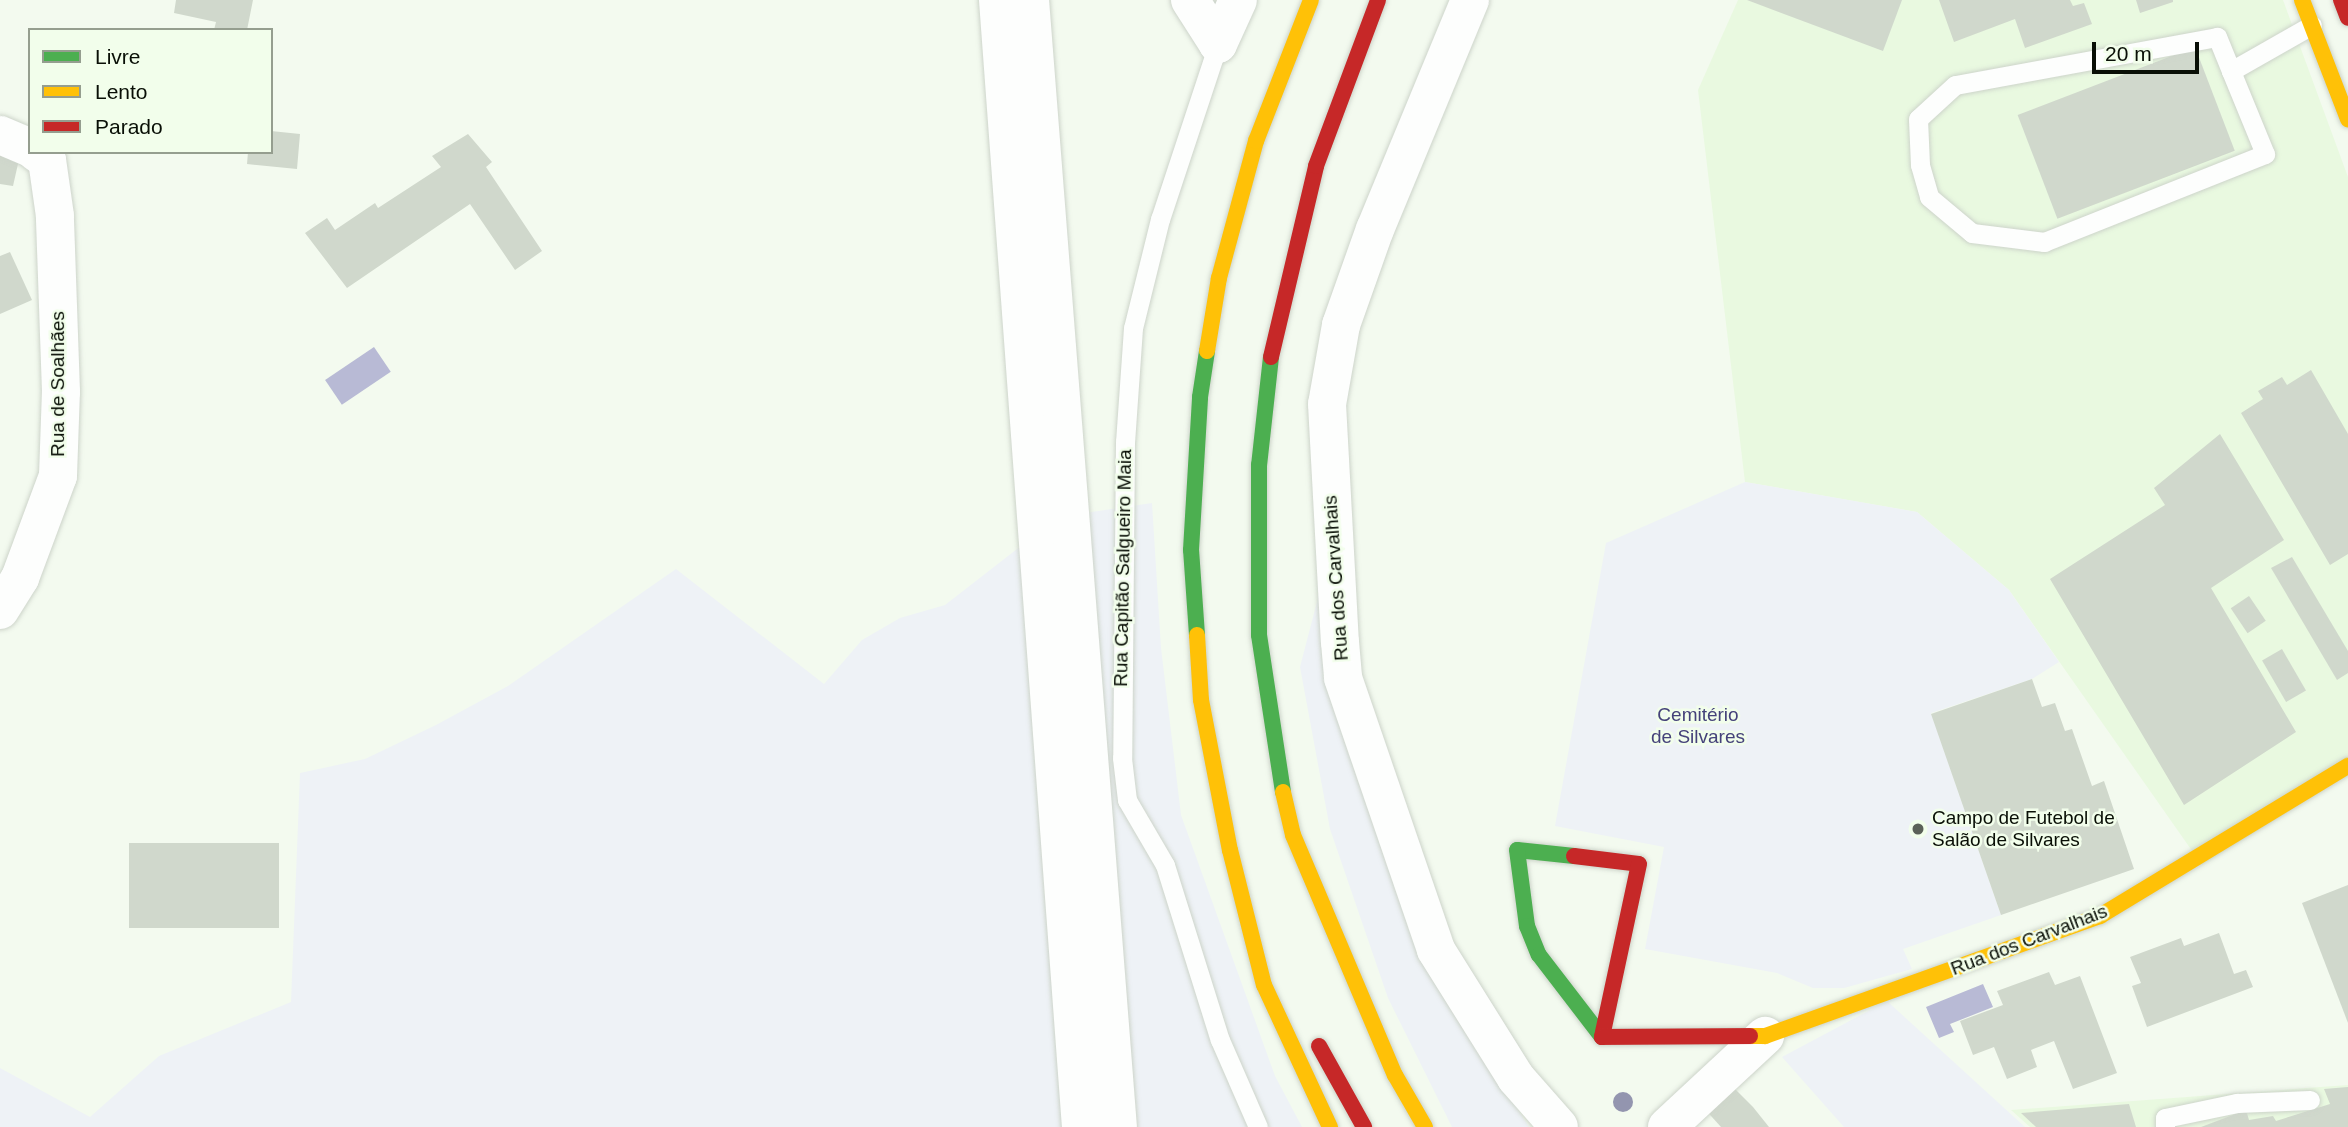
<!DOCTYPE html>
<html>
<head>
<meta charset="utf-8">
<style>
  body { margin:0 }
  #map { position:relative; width:2348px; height:1127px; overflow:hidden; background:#f3faef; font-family:Arial,sans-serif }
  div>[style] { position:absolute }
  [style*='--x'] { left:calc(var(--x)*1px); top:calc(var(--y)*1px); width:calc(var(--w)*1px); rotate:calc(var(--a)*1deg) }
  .built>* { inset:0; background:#e9f9e0 }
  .green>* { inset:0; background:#eef2f6 }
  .water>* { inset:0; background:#b8bad5; transform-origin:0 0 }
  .building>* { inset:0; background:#d0d8cc; transform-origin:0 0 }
  .roads { filter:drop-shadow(0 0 2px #cdd4ca) drop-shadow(0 0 2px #cdd4ca) }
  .lane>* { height:19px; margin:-9.5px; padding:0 9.5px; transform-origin:9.5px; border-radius:9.5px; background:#fdfefd }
  .street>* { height:38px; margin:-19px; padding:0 19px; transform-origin:19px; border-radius:19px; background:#fdfefd }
  .fast>* { height:16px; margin:-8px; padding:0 8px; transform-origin:8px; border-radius:8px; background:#4caf50 }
  .slow>* { height:16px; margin:-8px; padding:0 8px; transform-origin:8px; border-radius:8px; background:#ffc107 }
  .jam>* { height:16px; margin:-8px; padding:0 8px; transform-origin:8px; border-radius:8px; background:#c62828 }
  .trees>* { width:20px; height:20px; margin:-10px; border-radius:50%; background:#9395af }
  .dots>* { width:19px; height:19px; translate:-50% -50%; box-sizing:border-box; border:4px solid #f2feeb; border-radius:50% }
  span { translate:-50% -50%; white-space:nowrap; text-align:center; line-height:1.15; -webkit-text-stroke:5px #f2feeb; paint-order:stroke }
  .street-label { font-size:19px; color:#090f06 }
  .park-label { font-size:19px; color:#45427a }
  .poi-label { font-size:19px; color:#090f06 }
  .left { translate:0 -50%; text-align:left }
  .legend { position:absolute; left:28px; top:28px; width:245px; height:126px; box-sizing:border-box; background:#f2feeb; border:2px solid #959e8f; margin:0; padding:9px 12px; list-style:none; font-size:21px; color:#090f06 }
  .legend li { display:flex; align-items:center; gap:14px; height:35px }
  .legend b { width:35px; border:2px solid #959e8f }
  .scale { position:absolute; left:2092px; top:42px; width:107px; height:32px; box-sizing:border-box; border:4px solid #090f06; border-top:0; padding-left:9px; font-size:21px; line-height:24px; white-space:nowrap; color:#090f06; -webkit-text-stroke:5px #f2feeb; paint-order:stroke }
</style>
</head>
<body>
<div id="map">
  <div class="built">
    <div style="clip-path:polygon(1738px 0,2283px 0,2348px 177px,2348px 775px,2202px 865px,2009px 590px,1917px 512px,1745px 482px,1698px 90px)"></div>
    <div style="clip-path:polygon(2348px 1085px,2348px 1127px,2030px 1127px,2011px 1110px)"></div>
  </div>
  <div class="green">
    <div style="clip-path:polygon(1745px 482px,1917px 512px,2009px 590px,2059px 662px,2032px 679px,1931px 713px,2001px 915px,1903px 949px,1912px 969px,1844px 988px,1813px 988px,1777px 973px,1645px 949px,1664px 847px,1555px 826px,1606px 543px)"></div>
    <div style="clip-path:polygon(1152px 503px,1161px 648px,1181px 815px,1275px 1076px,1302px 1127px,0 1127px,0 1068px,90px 1117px,159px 1056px,291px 1002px,300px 773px,365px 759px,436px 725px,508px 686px,676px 569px,824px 684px,862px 640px,900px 618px,945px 605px,1058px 517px)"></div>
    <div style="clip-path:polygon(1319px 594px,1429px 973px,1529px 1127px,1452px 1127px,1388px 998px,1330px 829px,1300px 667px)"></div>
    <div style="clip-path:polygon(1887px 1001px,2025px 1127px,1844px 1127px,1782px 1057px)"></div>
  </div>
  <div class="water">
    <div style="left:374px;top:347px;width:30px;height:59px;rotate:56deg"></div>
    <div style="clip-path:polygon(1983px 984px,1993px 1007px,1950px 1024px,1954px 1032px,1939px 1038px,1926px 1007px)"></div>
  </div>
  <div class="building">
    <div style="clip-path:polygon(176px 0,253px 0,247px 30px,214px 30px,216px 22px,174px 13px)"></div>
    <div style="clip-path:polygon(1747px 0,1902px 0,1883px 51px)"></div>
    <div style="clip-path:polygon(1939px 0,2070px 0,2073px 6px,2084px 3px,2092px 24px,2025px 48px,2015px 19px,1954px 42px)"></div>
    <div style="clip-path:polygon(2136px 0,2173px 0,2173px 2px,2140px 13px)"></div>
    <div style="left:2195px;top:47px;width:111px;height:190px;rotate:69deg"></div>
    <div style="clip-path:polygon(271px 131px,300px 134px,297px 169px,247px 164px,248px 152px,271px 152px)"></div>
    <div style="clip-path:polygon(468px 134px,492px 162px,486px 167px,542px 251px,515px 270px,470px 204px,347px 288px,305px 233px,327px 218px,335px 230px,375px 203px,378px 208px,441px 167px,432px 156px)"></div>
    <div style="clip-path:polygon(0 145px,20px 155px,13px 186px,0 184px)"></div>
    <div style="clip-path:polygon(10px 252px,32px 300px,0 314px,0 256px)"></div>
    <div style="clip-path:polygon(2311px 370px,2348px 434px,2348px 554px,2330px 565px,2241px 413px,2263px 399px,2258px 391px,2282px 377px,2287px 385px)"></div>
    <div style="clip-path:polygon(2220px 434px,2284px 540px,2211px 588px,2296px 732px,2184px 805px,2050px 579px,2165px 505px,2154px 488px)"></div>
    <div style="clip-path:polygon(2292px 557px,2348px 651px,2348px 673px,2337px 680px,2271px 568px)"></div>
    <div style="left:2249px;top:596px;width:30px;height:22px;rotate:56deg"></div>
    <div style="left:2282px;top:649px;width:48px;height:23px;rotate:60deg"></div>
    <div style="clip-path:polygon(2032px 679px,2042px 707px,2055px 703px,2065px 731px,2072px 729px,2092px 786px,2104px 781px,2134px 869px,2001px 915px,1931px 714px)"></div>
    <div style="left:129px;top:843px;width:150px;height:85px"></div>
    <div style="clip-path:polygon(2348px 885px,2348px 1023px,2302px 903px)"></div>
    <div style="clip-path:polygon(2219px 933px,2234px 974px,2246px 970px,2253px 987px,2147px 1027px,2132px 986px,2141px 983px,2130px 957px,2181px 938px,2184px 946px)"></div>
    <div style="clip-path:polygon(2049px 972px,2055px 985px,2080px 976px,2117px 1073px,2073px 1089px,2054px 1041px,2031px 1050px,2037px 1067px,2007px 1079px,1994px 1047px,1973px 1055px,1960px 1021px,2003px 1005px,1997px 991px)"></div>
    <div style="clip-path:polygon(1727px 1081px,1753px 1107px,1769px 1127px,1721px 1127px,1702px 1106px)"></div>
    <div style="clip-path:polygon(2348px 1087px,2348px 1127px,2201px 1127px,2246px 1110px,2249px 1120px,2273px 1116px,2276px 1121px,2330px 1104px,2324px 1089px)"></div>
    <div style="clip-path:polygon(2129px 1104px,2136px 1127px,2036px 1127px,2021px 1113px)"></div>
  </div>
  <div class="roads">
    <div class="lane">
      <div style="--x:1218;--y:44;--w:184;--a:108.3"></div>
      <div style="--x:1160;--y:219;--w:112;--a:103.9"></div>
      <div style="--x:1133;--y:328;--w:114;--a:94"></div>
      <div style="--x:1125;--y:442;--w:316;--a:90.5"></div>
      <div style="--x:1122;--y:758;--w:42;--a:83.2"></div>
      <div style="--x:1127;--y:800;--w:75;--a:59.7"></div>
      <div style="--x:1165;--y:865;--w:183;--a:72.6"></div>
      <div style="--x:1220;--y:1040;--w:95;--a:66.4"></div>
      <div style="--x:2231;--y:71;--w:37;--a:-112"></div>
      <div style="--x:2217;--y:37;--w:266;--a:169.6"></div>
      <div style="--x:1955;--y:85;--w:50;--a:137.4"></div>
      <div style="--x:1918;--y:119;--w:46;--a:87.5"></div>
      <div style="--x:1920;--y:165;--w:33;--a:74"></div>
      <div style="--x:1929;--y:197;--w:56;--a:39.9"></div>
      <div style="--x:1972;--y:233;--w:73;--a:7.1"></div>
      <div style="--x:2044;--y:242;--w:238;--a:-21.7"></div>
      <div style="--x:2265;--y:154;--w:90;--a:-112.3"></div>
      <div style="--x:2231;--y:71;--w:93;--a:-29.6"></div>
      <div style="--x:2165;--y:1127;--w:9;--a:-90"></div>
      <div style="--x:2165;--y:1118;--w:74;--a:-11.8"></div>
      <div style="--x:2237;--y:1103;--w:73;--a:-2.4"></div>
    </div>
    <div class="street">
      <div style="--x:998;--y:0;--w:1130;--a:85.79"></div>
      <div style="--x:1030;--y:0;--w:1130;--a:85.54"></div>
      <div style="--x:1190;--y:0;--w:52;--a:57.5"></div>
      <div style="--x:1470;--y:0;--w:248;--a:112.5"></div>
      <div style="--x:1375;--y:229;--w:102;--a:109.5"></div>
      <div style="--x:1341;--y:325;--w:80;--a:100"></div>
      <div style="--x:1327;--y:404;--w:238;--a:86.9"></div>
      <div style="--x:1340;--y:642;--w:36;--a:85"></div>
      <div style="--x:1343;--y:678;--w:287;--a:71.1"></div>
      <div style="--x:1436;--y:950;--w:151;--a:58"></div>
      <div style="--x:1516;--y:1078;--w:65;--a:48.7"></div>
      <div style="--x:1218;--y:44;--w:48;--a:-65.6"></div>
      <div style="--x:0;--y:135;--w:33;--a:23"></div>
      <div style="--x:0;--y:610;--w:38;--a:-58"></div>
      <div style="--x:20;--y:578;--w:109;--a:-69.6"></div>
      <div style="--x:58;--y:476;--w:84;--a:-88"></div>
      <div style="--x:61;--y:392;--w:176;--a:-92"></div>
      <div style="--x:55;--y:216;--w:57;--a:-98.1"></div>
      <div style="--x:47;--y:160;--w:14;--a:-144"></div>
      <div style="--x:1667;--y:1127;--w:134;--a:-42.9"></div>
    </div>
    <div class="fast">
      <div style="--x:1271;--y:357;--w:109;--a:96.3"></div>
      <div style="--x:1259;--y:465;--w:170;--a:90"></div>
      <div style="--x:1259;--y:635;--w:159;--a:81.3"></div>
      <div style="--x:1197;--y:635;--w:85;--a:-94"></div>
      <div style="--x:1191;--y:550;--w:153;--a:-86.6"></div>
      <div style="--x:1200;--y:397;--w:47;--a:-81.3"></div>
      <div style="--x:1574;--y:856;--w:57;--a:-174"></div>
      <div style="--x:1517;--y:850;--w:77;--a:82.5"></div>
      <div style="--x:1527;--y:926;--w:31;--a:68"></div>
      <div style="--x:1539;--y:955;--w:103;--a:52.5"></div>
    </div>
    <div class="slow">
      <div style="--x:2302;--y:0;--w:128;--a:68.9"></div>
      <div style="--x:1207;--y:351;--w:74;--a:-80.7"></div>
      <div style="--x:1219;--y:278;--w:142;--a:-74.9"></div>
      <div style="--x:1256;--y:141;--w:151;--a:-68.7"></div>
      <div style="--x:1197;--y:635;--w:65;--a:86.5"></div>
      <div style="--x:1201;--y:700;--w:153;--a:79.1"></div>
      <div style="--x:1230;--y:850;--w:139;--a:75.9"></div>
      <div style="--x:1264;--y:985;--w:157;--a:65.1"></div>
      <div style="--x:1283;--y:792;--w:44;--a:76.9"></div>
      <div style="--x:1293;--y:835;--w:261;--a:67"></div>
      <div style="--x:1395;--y:1075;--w:60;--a:60"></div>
      <div style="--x:1750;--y:1036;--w:15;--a:0"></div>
      <div style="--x:1765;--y:1036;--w:356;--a:-19.7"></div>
      <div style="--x:2100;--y:916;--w:290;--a:-31.2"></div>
    </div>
    <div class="jam">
      <div style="--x:2341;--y:0;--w:19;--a:69"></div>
      <div style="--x:1271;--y:357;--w:196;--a:-76.7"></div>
      <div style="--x:1316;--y:166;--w:177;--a:-69.5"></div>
      <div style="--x:1574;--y:856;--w:65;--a:7"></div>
      <div style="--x:1639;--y:864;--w:177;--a:102.1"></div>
      <div style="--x:1602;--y:1037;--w:148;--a:-0.4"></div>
      <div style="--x:1319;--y:1046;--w:93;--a:60.9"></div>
    </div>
  </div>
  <div class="trees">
    <div style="left:1623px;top:1102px"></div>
  </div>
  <div class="dots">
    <div style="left:1918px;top:829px;background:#5b6158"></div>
  </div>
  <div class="street-label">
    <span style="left:58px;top:384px;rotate:-90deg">Rua de Soalhães</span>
    <span style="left:1123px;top:568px;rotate:-89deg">Rua Capitão Salgueiro Maia</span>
    <span style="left:1336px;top:578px;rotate:-94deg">Rua dos Carvalhais</span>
    <span style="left:2029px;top:940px;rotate:-21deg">Rua dos Carvalhais</span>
  </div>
  <div class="park-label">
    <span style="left:1698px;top:726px">Cemitério<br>de Silvares</span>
  </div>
  <div class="poi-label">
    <span class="left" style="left:1932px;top:829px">Campo de Futebol de<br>Salão de Silvares</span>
  </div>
  <ul class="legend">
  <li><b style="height:9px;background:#4caf50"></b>Livre</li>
  <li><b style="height:9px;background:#ffc107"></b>Lento</li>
  <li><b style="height:9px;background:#c62828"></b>Parado</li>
  </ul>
  <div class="scale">20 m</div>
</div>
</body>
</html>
